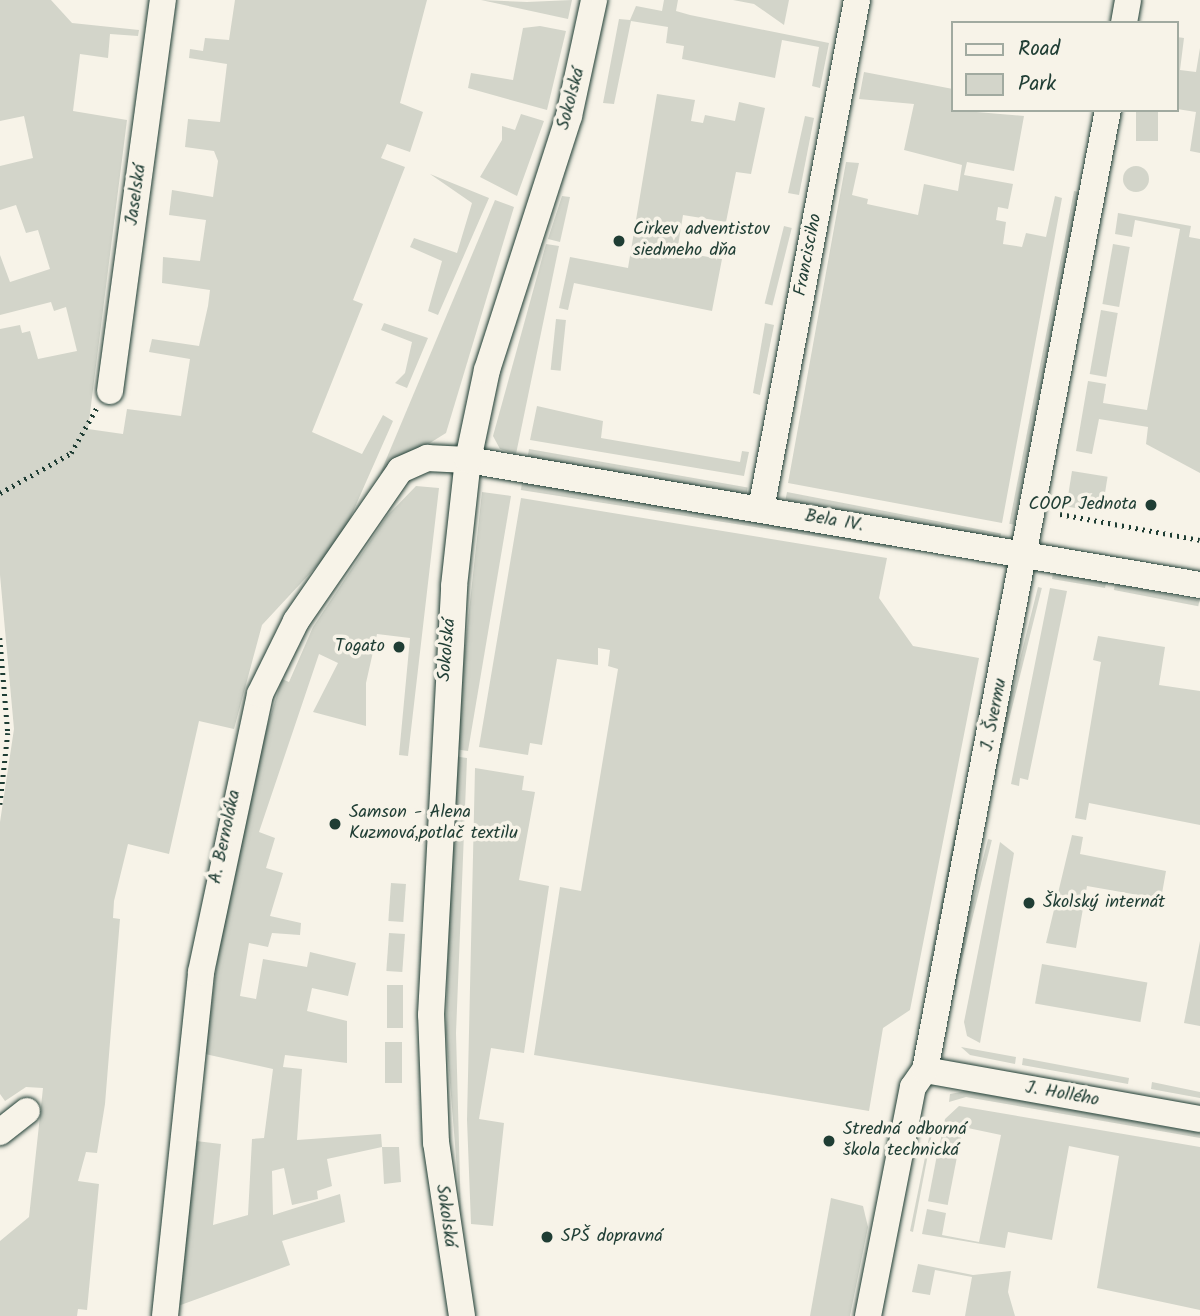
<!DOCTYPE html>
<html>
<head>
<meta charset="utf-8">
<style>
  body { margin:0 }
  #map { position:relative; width:1200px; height:1316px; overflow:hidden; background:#f7f3e8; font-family:Kalam,sans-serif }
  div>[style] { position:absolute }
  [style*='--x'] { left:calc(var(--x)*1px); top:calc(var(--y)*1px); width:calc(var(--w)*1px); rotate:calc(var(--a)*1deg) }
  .green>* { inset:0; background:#d3d5ca; transform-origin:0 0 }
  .round { border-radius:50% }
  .path>* { height:4.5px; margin-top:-2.25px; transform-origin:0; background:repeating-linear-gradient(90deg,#1f3d34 0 2px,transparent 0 7px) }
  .roads { filter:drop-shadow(0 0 2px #1f3d34) drop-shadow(0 0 2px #1f3d34) }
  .street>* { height:26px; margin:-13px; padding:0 13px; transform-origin:13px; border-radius:13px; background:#f7f3e8 }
  .dots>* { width:19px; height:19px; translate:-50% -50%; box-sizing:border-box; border:4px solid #f7f3e8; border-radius:50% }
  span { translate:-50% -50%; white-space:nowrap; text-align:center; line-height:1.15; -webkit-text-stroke:7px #f7f3e8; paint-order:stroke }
  .street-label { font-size:18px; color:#1f3d34 }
  .poi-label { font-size:18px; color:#1f3d34 }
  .left { translate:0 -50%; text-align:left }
  .right { translate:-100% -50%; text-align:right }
  .legend { position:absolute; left:951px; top:21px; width:228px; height:91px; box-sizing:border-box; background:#f7f3e8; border:2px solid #a1aaa0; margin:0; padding:9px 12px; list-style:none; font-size:21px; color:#1f3d34 }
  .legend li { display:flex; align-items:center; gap:14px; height:35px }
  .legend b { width:35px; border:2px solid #a1aaa0 }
</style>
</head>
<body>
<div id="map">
  <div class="green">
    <div style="clip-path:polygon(0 0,51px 0,72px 23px,139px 30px,138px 36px,110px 34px,108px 58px,80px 54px,73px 111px,127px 120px,88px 429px,123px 434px,127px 409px,181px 416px,190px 359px,149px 352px,152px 339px,199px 346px,208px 306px,210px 290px,162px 283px,163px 257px,200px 261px,206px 220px,169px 215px,172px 190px,213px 197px,218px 161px,214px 151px,185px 147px,188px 119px,220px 122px,227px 64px,189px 58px,190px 49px,203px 51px,205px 38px,229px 40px,235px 0,427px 0,400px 103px,423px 112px,410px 152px,387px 144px,381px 158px,405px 167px,353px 300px,363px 304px,312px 432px,362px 454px,383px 415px,393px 421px,340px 541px,262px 625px,234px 729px,199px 721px,169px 854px,128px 844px,114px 901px,113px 918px,120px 919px,105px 1104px,97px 1153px,86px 1152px,78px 1181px,99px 1184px,87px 1310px,78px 1309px,77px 1316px,0 1316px,0 1241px,29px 1217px,43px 1088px,26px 1087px,5px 1101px,0 1094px,0 822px,14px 729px,0 575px,0 329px,20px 325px,22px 333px,30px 331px,38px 359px,77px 351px,66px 307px,54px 311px,51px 302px,0 315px,0 255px,10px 282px,50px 269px,38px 230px,26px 233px,16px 205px,0 210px,0 166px,33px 158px,24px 116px,0 121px)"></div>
    <div style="clip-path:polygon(481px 0,527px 2px,572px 0,568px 19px)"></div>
    <div style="clip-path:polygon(664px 0,678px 0,676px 11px,690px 15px,829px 43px,820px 88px,812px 86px,819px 47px,782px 40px,775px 78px,682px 59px,684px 46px,666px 43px,668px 27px,631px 21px,614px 104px,603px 103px,619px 19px,630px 20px,636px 6px,662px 11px)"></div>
    <div style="clip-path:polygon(733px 0,789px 0,784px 25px,754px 4px)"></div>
    <div style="clip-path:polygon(540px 26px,566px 31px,547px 110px,468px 88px,471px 73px,513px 80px,523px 28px)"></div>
    <div style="clip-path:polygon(1177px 37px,1184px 38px,1180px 70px,1196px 72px,1200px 48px,1200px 153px,1190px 151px,1196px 112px,1177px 109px)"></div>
    <div style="clip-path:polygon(864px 72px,953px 89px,953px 110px,1024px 116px,1014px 171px,967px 162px,964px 175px,1013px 184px,1008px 209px,998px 207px,996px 220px,1006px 222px,1003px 244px,1022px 247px,1026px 233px,1046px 237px,1055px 196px,1062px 198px,1002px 523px,788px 483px,846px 162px,859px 163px,852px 195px,868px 199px,867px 204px,918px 215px,924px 184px,958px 191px,962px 165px,904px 150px,914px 104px,859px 99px)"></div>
    <div style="clip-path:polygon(657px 94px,695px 100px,691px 121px,703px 123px,705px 115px,735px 121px,739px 102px,765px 108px,751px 174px,736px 172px,726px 222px,683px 215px,677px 252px,722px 259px,712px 311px,574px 283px,568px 310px,559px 308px,570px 257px,628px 268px)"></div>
    <div style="left:1136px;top:110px;width:22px;height:31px"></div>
    <div style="clip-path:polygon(521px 114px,544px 121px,517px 196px,480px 177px,502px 140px,502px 126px,515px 130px)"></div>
    <div style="clip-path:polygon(805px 116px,814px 118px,799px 195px,788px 193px)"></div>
    <div class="round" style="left:1123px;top:166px;width:26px;height:26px"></div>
    <div style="clip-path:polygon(430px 174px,489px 198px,438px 315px,428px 311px,442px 261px,410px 247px,414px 238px,457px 253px,472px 203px)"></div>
    <div style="left:1074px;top:191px;width:5px;height:339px;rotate:11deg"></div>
    <div style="clip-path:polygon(562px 196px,570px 197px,560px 242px,548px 239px)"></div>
    <div style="clip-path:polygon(495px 200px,514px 207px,446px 433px,380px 474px)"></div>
    <div style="clip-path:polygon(1118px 213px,1191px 226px,1189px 237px,1200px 239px,1200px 473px,1146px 444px,1148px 427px,1099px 419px,1092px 454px,1076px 451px,1088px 381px,1106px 384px,1103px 403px,1147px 410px,1180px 229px,1135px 220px,1132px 237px,1115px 234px)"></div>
    <div style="left:784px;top:226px;width:8px;height:80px;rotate:14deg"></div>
    <div style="clip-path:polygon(546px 244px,559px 246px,516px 454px,500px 449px,493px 436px)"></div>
    <div style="left:1113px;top:244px;width:17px;height:61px;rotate:10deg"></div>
    <div style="left:1101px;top:310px;width:17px;height:65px;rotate:10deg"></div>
    <div style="left:556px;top:319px;width:10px;height:51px;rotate:6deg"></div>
    <div style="clip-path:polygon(384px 323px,428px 338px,407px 388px,395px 383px,405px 373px,412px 342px,381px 330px)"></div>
    <div style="clip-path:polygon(765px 323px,774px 325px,760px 395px,753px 393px)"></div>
    <div style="clip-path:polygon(537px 406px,603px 421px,601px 438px,740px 462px,742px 451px,749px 452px,744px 476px,530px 440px)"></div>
    <div style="left:529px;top:449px;width:222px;height:8px;rotate:10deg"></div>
    <div style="left:1072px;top:471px;width:36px;height:36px;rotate:9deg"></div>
    <div style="left:522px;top:483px;width:375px;height:7px;rotate:9deg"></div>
    <div style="clip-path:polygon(416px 486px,439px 488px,408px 756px,399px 755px,410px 638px,377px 634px,366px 683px,366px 726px,313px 712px,338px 663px,319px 654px,259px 832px,275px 838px,266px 868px,283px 873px,270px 916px,301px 923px,300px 935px,272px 933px,268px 947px,249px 943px,240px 996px,256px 999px,263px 959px,307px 967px,310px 952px,356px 963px,348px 996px,312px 988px,307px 1011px,347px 1021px,347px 1063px,285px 1055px,283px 1067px,302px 1069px,297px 1140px,381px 1134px,382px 1147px,399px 1147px,401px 1182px,384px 1184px,382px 1147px,327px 1159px,332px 1186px,317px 1191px,318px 1199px,292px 1205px,284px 1168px,272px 1171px,273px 1215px,340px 1194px,345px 1222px,282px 1241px,290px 1265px,178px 1306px,196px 1141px,221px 1144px,213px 1225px,248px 1215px,252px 1139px,264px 1138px,273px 1069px,205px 1054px,220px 940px,260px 750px,282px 679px,289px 682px,313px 627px,387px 516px)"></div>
    <div style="clip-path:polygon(482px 492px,511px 496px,468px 751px,454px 749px)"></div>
    <div style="left:787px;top:492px;width:218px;height:8px;rotate:11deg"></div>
    <div style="clip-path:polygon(521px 498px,887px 558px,879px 598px,913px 646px,979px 658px,910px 1010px,883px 1028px,869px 1111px,534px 1055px,560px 887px,581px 891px,618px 669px,608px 666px,610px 650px,598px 648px,598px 665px,557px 659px,542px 745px,530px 743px,528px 755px,479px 747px)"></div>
    <div style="clip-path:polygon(1053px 573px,1106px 583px,1105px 588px,1052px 579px)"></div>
    <div style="left:1115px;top:584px;width:86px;height:6px;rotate:11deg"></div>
    <div style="left:1038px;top:587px;width:4px;height:202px;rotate:14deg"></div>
    <div style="clip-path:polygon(1050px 588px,1067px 591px,1028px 780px,1020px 778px,1019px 786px,1011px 784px)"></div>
    <div style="clip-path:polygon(1098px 636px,1165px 647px,1159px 685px,1200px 691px,1200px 825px,1089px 803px,1086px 820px,1075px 818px,1101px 662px,1093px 660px)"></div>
    <div style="clip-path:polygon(453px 756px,467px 758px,456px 1033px,461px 1219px,446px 1033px)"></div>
    <div style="clip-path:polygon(475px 768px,524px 776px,522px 790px,535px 792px,519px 880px,549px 886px,524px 1053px,491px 1048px,479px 1119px,504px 1123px,493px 1226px,471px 1224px,467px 1120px)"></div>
    <div style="clip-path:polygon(959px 811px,963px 812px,920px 1011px)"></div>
    <div style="clip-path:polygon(1072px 835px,1083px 837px,1080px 854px,1166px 871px,1161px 899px,1087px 886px,1076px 948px,1046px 943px)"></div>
    <div style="left:988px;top:839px;width:4px;height:202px;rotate:14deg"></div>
    <div style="clip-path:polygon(1000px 842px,1014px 853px,980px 1043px,967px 1036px,964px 1022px)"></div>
    <div style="left:391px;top:883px;width:15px;height:38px;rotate:4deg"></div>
    <div style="left:389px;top:933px;width:16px;height:38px;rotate:4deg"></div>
    <div style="clip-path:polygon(1200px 941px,1200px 1026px,1184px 1023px)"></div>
    <div style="left:1042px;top:964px;width:107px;height:40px;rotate:10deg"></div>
    <div style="left:387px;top:985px;width:16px;height:43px"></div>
    <div style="left:385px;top:1042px;width:17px;height:41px"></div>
    <div style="clip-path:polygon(961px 1047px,1016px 1057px,1015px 1064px,970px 1055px)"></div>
    <div style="clip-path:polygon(1023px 1058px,1129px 1078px,1128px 1084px,1022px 1065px)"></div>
    <div style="clip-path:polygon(1152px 1082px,1200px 1092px,1200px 1098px,1151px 1089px)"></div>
    <div style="clip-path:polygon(966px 1091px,1200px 1133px,1200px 1138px,966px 1097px,949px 1102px,950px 1094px)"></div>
    <div style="clip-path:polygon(959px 1106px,1200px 1147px,1200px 1310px,1097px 1288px,1119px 1156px,1069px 1146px,1052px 1240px,1008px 1232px,1005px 1248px,922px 1234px,927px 1209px,946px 1213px,942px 1235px,979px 1242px,1001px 1135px,963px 1127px,958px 1151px,939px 1148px,945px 1119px)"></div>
    <div style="clip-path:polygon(932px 1123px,934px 1123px,913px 1232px,910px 1231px)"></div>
    <div style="left:937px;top:1155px;width:20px;height:47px;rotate:11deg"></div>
    <div style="clip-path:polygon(831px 1198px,863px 1206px,868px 1227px,850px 1316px,810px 1316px)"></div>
    <div style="clip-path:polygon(918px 1264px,973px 1275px,1011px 1271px,1008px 1292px,1015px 1316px,965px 1316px,972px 1277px,935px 1270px,930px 1295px,912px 1292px)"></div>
  </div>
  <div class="path">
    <div style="--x:0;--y:493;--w:81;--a:-29.4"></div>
    <div style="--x:71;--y:453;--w:51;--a:-60.4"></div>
    <div style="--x:1060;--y:514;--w:142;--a:10.5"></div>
    <div style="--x:0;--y:638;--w:95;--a:85.2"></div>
    <div style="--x:8;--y:733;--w:72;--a:96.3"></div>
  </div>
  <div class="roads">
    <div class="street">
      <div style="--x:1124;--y:23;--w:23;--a:-80"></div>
      <div style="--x:110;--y:391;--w:395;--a:-82.3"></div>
      <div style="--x:761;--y:509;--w:518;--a:-79.32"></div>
      <div style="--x:925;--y:1070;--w:279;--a:10.1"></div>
      <div style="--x:0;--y:1132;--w:34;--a:-38"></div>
      <div style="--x:165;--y:1316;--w:346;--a:-84"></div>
      <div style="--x:201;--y:972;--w:284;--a:-78"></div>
      <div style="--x:260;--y:694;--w:81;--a:-63.7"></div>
      <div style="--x:296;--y:621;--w:183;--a:-55.4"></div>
      <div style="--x:400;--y:470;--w:30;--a:-24"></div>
      <div style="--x:427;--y:458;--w:41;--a:2.8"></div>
      <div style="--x:468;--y:460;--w:743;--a:9.69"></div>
      <div style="--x:462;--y:1316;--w:175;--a:-98.5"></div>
      <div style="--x:436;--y:1143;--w:128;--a:-92.2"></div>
      <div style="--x:431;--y:1015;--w:430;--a:-86.9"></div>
      <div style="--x:454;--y:586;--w:127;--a:-83.7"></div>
      <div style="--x:468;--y:460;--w:92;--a:-78.1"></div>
      <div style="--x:487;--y:370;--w:267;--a:-72.1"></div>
      <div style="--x:569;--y:116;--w:119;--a:-77.8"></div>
      <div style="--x:868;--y:1316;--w:233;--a:-78.9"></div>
      <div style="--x:913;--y:1087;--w:21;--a:-55"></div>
      <div style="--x:925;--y:1070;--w:977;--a:-79.21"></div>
    </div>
  </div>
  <div class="dots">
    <div style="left:619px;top:241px;background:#1f3d34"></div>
    <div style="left:1151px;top:505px;background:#1f3d34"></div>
    <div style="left:399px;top:647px;background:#1f3d34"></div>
    <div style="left:335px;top:824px;background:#1f3d34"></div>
    <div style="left:1029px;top:903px;background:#1f3d34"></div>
    <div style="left:829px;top:1141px;background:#1f3d34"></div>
    <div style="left:547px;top:1237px;background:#1f3d34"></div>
  </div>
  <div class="street-label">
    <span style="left:572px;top:99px;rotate:-75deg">Sokolská</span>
    <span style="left:137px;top:195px;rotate:-82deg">Jaselská</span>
    <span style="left:809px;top:255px;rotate:-79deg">Francisciho</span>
    <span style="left:834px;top:522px;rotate:10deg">Bela IV.</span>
    <span style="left:448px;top:650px;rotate:-85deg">Sokolská</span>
    <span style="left:995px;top:715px;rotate:-79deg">J. Švermu</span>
    <span style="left:226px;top:837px;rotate:-78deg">A. Bernoláka</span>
    <span style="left:1062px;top:1095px;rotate:10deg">J. Hollého</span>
    <span style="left:445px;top:1216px;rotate:82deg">Sokolská</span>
  </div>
  <div class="poi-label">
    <span class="left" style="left:633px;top:241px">Cirkev adventistov<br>siedmeho dňa</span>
    <span class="right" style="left:1137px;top:505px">COOP Jednota</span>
    <span class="right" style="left:385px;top:647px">Togato</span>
    <span class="left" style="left:349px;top:824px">Samson - Alena<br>Kuzmová,potlač textilu</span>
    <span class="left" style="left:1043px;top:903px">Školský internát</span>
    <span class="left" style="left:843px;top:1141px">Stredná odborná<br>škola technická</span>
    <span class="left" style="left:561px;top:1237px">SPŠ dopravná</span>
  </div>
  <ul class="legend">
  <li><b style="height:9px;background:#f7f3e8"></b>Road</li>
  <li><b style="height:19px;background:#d3d5ca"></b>Park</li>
  </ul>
</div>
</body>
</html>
